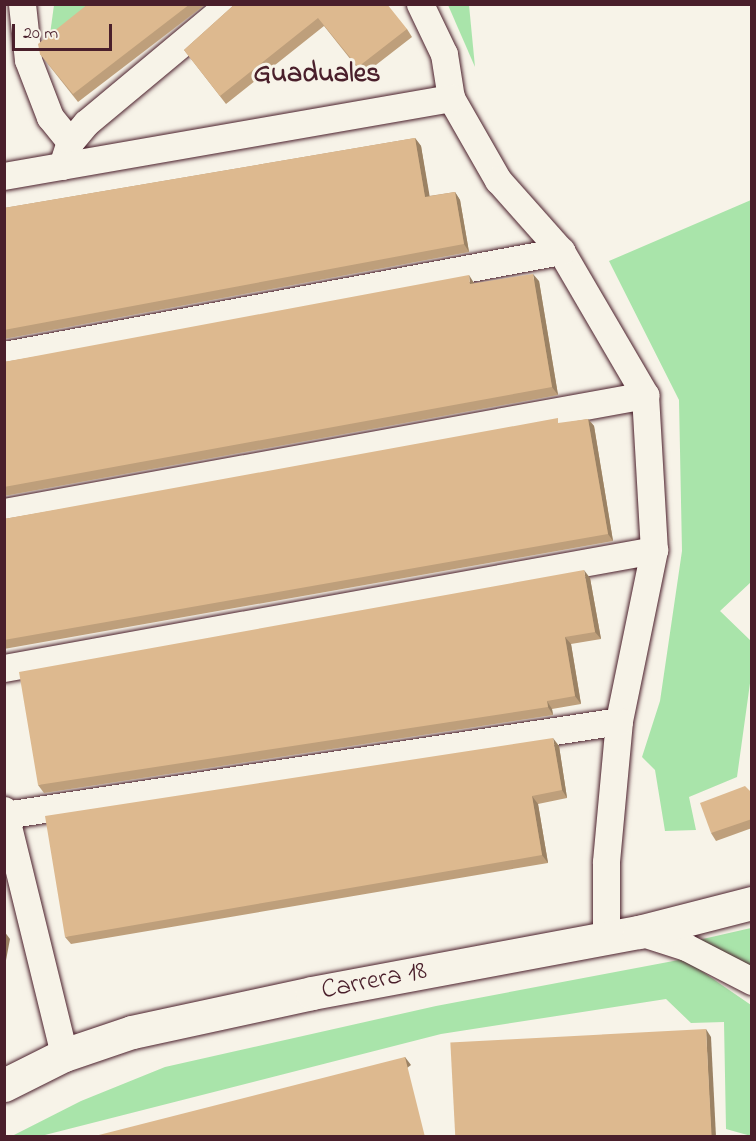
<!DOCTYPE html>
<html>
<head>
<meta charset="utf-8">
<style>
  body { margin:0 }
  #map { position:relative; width:756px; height:1141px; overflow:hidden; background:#f7f3e8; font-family:"Indie Flower",sans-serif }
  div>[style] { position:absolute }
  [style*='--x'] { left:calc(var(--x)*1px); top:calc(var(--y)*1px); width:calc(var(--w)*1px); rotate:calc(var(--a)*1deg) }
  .green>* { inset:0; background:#a9e4aa }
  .roads { filter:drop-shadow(0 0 2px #4a1f2b) drop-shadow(0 0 2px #4a1f2b) }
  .minor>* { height:27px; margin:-13.5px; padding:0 13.5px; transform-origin:13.5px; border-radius:13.5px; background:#f7f3e8 }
  .trunk>* { height:33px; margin:-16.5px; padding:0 16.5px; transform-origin:16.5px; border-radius:16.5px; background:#f7f3e8 }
  .wall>* { inset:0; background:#be9f7b }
  .shaded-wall>* { inset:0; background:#9b8264; transform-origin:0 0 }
  .building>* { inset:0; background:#ddb98f; transform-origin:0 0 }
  span { translate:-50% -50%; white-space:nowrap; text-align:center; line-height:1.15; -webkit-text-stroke:6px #f7f3e8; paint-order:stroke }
  .street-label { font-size:27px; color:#4a1f2b }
  .neighbourhood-label { font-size:28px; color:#4a1f2b; font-weight:700 }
  .frame { position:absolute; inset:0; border:6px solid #4a1f2b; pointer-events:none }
  .scale { position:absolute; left:12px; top:24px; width:100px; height:27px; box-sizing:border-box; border:3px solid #4a1f2b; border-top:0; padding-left:8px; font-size:18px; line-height:21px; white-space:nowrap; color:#4a1f2b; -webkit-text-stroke:4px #f7f3e8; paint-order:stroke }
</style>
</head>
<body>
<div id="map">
  <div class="green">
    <div style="clip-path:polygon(54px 5px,97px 5px,48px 49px)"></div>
    <div style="clip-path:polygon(448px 5px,469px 5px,475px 67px)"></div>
    <div style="clip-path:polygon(751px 200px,751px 582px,720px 611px,751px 641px,751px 676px,737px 777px,689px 797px,696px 830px,665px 831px,655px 770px,642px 757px,660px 701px,682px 551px,679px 400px,609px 261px)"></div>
    <div style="clip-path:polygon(751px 928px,751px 970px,694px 941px)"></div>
    <div style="clip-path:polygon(684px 959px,751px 1005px,751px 1136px,726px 1129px,724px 1022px,691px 1023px,666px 999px,441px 1034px,41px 1136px,12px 1136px,81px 1101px,165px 1067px,436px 1006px)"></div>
  </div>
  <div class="roads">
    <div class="minor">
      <div style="--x:22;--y:4;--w:56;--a:83.9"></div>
      <div style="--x:28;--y:60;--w:61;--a:68.9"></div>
      <div style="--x:50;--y:117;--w:32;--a:51"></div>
      <div style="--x:420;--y:4;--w:55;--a:64.4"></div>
      <div style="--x:444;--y:54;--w:45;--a:81"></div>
      <div style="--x:451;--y:98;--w:95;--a:60.2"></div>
      <div style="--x:498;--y:180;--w:95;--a:48.4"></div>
      <div style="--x:561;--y:251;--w:167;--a:59.7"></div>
      <div style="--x:645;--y:395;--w:155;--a:86.7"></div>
      <div style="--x:654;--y:550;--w:175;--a:101.6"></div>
      <div style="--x:619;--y:721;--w:142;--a:95.3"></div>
      <div style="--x:606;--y:862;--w:76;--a:90"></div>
      <div style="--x:62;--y:166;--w:25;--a:-72"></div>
      <div style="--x:70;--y:142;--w:25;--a:-50"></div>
      <div style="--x:86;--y:123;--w:186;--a:-39.8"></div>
      <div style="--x:4;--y:176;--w:454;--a:-9.9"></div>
      <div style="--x:4;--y:355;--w:567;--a:-10.58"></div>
      <div style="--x:4;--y:512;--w:652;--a:-10.34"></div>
      <div style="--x:4;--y:668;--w:661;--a:-10.29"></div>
      <div style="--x:4;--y:810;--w:252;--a:76.2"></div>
      <div style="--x:5;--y:815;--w:621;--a:-8.7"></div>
      <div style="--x:639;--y:932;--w:49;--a:17.7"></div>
      <div style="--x:686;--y:947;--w:74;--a:27.3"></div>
    </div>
    <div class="trunk">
      <div style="--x:4;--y:1085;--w:67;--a:-26.6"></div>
      <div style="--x:64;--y:1055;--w:72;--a:-18.7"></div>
      <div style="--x:132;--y:1032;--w:184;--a:-12.2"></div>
      <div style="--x:312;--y:993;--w:333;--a:-10.6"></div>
      <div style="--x:639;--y:932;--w:117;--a:-14.4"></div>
    </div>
  </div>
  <div class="wall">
    <div style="clip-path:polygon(88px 4px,206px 4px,78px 102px,40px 54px)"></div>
    <div style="clip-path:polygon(235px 4px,407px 29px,412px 37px,363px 75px,324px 26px,226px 104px,184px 50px)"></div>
    <div style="clip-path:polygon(415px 138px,421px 146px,429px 196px,455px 192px,460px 200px,469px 252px,4px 339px,4px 208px)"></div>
    <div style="clip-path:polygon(539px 281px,558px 395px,4px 496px,4px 362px,474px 284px)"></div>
    <div style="clip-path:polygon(588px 419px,594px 426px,613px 541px,4px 649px,4px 519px)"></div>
    <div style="clip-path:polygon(590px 578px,601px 639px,571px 644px,581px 704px,552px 709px,553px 715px,44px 793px,38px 785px)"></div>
    <div style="clip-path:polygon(559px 746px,567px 798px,538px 804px,548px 863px,71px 944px,65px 937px)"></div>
    <div style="clip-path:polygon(752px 793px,752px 828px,716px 841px,711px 833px)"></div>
  </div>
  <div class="shaded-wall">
    <div style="clip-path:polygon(415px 138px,421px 146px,431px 204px,425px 197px)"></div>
    <div style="clip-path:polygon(455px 192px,460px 200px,469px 252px,464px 244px)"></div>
    <div style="clip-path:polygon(533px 274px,539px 281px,558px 395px,552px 387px)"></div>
    <div style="clip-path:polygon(469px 275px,474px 283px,476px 292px,470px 284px)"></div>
    <div style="clip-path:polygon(588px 419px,594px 426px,613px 541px,608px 534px)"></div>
    <div style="clip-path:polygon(584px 570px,590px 578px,601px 639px,595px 632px)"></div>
    <div style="clip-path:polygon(565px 637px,571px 644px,581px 704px,575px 696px)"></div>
    <div style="clip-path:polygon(547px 701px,552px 709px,553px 715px,548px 707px)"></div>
    <div style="clip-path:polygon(553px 738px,559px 746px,567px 798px,562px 790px)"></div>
    <div style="clip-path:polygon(532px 796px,538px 804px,548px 863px,542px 855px)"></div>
    <div style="clip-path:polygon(4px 931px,10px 939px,4px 971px)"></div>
    <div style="clip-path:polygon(706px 1029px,711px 1037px,716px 1137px,711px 1137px)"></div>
    <div style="left:405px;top:1057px;width:10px;height:82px;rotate:53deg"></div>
  </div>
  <div class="building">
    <div style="clip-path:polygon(88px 4px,190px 4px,73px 94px,40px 54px,38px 44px)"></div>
    <div style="clip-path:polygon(235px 4px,387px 4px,407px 29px,358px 67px,318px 18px,220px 96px,184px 50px)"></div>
    <div style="clip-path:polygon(415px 138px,425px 197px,455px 192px,464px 244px,4px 330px,4px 208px)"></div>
    <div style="clip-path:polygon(533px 274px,552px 387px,4px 487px,4px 362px,469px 275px,470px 284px)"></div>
    <div style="clip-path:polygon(558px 418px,558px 423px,588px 419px,608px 534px,4px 640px,4px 519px)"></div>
    <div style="clip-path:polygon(584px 570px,595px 632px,565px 637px,575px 696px,547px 701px,548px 707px,38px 785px,19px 672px)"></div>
    <div style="clip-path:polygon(553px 738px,562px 790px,532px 796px,542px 855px,65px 937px,45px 816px)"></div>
    <div style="clip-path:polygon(745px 786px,752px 793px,752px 819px,711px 833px,700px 803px)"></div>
    <div style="left:706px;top:1029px;width:108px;height:256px;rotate:87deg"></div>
    <div style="clip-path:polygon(405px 1057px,425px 1137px,91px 1137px)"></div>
  </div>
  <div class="street-label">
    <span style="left:374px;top:981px;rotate:-11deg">Carrera 18</span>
  </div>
  <div class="neighbourhood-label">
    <span style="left:317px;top:75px">Guaduales</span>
  </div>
  <div class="frame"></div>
  <div class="scale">20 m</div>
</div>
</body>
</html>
